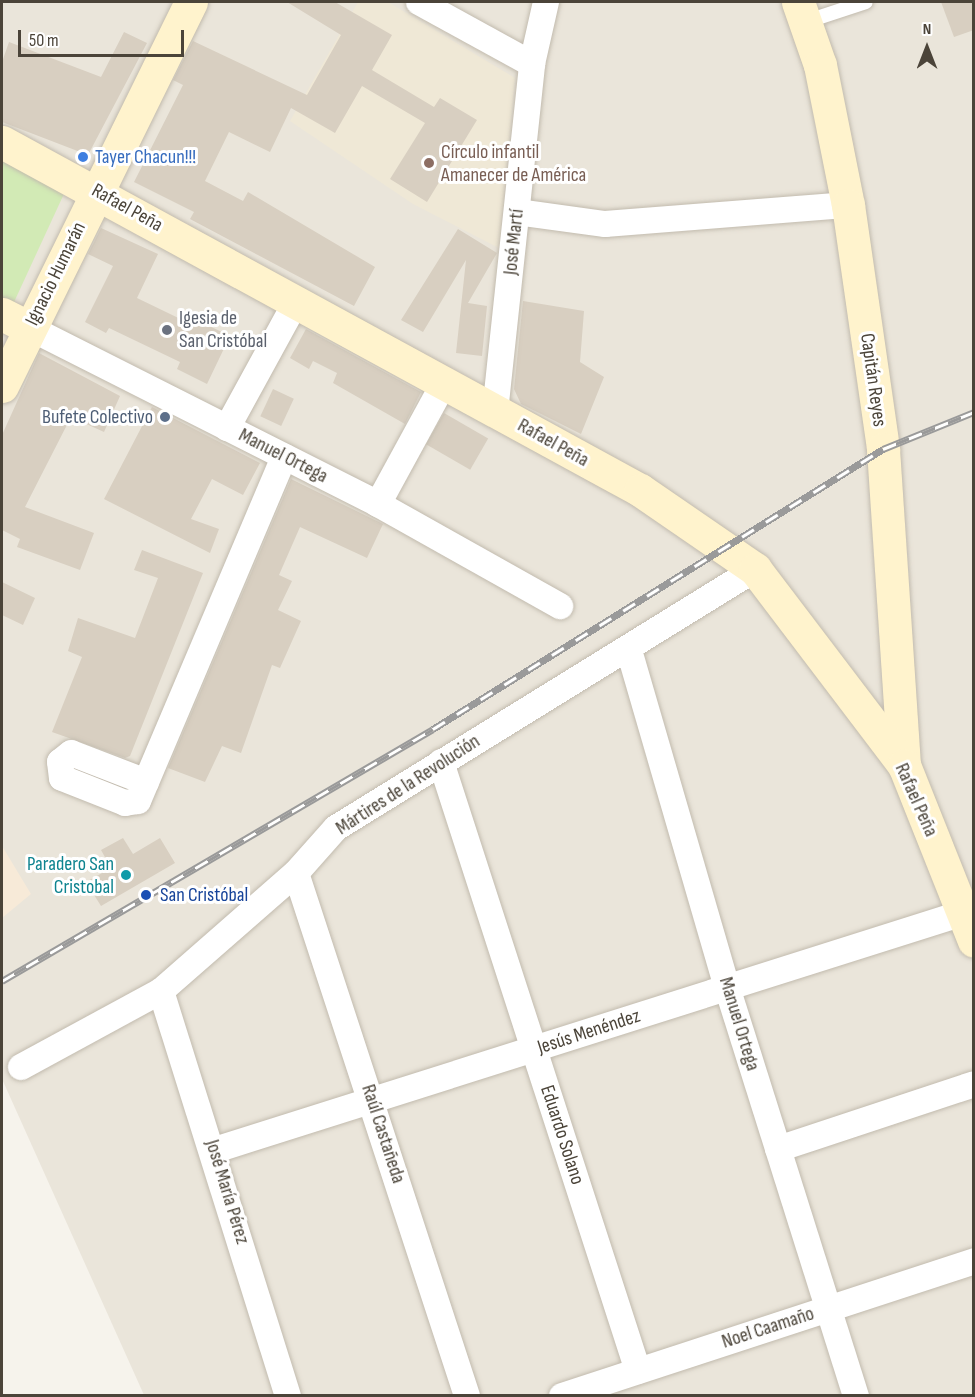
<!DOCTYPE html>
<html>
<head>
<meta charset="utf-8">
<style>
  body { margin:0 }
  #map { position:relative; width:975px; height:1397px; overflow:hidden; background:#f6f3ec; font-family:"Sofia Sans Condensed",sans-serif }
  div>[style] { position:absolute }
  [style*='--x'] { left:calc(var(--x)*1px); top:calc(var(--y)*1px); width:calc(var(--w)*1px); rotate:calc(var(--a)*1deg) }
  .residential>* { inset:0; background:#eae5da }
  .commercial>* { inset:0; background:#f7ead8 }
  .education>* { inset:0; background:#efe8d6 }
  .green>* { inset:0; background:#d2eab5 }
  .building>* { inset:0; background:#d8cfc1; transform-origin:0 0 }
  .roads { filter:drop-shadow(0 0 2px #c2bbae) drop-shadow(0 0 2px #c2bbae) }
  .lane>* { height:14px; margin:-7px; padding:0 7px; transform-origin:7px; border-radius:7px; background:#fff }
  .street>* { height:26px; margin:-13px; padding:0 13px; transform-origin:13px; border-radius:13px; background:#fff }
  .secondary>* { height:33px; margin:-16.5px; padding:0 16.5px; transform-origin:16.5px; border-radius:16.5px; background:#fff3cd }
  .rail>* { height:7px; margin-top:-3.5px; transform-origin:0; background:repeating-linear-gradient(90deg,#fff 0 14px,#9a9a9a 0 28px); box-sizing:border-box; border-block:2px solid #9a9a9a }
  .dots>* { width:16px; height:16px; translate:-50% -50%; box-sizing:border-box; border:3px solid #fff; border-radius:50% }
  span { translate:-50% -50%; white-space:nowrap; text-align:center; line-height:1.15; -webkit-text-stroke:6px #fff; paint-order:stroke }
  .education-label { font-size:20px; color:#785e54 }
  .left { translate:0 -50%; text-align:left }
  .shop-label { font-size:20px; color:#366cbe }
  .street-label { font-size:20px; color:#4b4439 }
  .worship-label { font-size:20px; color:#5b616d }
  .service-label { font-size:20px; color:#4e5e75 }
  .right { translate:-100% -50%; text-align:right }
  .culture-label { font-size:20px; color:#0d838f }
  .transit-label { font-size:20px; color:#164399 }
  .frame { position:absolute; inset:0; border:3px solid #4b4439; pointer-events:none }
  .north { position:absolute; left:897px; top:18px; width:60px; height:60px; -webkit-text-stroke:4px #fff; paint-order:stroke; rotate:0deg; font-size:16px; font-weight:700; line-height:24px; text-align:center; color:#4b4439 }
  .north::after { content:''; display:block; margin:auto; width:21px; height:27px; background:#4b4439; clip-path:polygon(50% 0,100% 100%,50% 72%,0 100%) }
  .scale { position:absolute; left:18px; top:30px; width:166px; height:27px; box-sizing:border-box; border:3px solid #4b4439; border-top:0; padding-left:8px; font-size:18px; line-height:21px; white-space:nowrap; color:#4b4439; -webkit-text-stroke:4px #fff; paint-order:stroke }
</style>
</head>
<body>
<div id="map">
  <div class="residential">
    <div style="clip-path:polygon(2px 2px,973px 2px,973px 1395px,144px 1395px,2px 1079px)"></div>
  </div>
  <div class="commercial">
    <div style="clip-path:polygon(2px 846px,31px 894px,2px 918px)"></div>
  </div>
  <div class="education">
    <div style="clip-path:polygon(358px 2px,388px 2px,515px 78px,499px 248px,413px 204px,290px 121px)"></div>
  </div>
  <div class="green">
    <div style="clip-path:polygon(2px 148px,69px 183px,9px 313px,2px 309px)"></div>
  </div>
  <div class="building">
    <div style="clip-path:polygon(287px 2px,335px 2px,392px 35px,372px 70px,434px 107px,440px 98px,477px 120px,427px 202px,390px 179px,425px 123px,362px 86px,335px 133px,291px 108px,270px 152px,229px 132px,205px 181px,243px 201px,248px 192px,375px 267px,354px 306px,190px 219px,194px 212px,134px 182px,183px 85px,173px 80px,193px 41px,307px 95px,341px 35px)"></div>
    <div style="clip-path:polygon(941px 2px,974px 2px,974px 30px,954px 37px)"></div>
    <div style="clip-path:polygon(124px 32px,147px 43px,88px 155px,2px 122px,2px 62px,9px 42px,101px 77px)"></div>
    <div style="clip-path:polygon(101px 228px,158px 254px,137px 298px,197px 327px,199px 321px,230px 336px,207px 384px,177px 369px,180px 362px,109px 328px,106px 333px,85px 322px,113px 266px,88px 254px)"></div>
    <div style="clip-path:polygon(458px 229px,497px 253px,468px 303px,487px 306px,482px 356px,456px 353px,466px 260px,423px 332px,401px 320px)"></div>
    <div style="clip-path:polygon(523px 301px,584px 311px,580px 362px,604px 377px,581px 434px,521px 404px,514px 389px)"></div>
    <div style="clip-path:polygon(306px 329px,421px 392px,405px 424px,333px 383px,337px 373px,313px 361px,309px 369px,290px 358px)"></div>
    <div style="clip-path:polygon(39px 353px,120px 396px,104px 432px,71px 417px,25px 507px,94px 533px,80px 570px,17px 547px,20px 539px,2px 530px,2px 435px)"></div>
    <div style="left:273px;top:389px;width:23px;height:30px;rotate:25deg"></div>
    <div style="clip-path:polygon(152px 407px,260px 463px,243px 495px,212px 479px,191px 519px,219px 529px,210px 553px,104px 499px)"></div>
    <div style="left:444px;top:413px;width:51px;height:36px;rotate:30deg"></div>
    <div style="clip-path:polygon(291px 479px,383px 524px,367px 558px,300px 527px,279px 575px,292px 581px,278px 610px,301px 621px,280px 668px,272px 665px,241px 753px,222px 746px,205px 782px,168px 768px)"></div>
    <div style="clip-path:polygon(142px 550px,203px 573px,130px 756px,125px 758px,52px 732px,82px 657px,68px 651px,78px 618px,135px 638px,158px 578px,134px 570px)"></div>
    <div style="clip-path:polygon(2px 582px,35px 598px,23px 625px,2px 615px)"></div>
    <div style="clip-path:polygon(123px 838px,133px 854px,160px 838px,175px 863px,101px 906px,86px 882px,111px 868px,101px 850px)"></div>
  </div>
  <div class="roads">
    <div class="lane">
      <div style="--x:805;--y:22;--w:64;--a:-18.2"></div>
    </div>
    <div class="street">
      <div style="--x:419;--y:2;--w:129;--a:28.8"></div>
      <div style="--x:517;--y:212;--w:89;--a:7.8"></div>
      <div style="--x:605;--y:224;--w:244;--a:-4.5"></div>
      <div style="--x:30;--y:328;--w:390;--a:26.8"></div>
      <div style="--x:378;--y:504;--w:209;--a:29.3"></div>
      <div style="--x:495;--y:412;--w:350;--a:-83.9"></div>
      <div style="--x:532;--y:64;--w:64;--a:-77.3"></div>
      <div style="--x:227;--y:428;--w:141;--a:-61.3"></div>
      <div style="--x:378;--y:504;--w:138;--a:-61.4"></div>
      <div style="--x:629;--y:650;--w:351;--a:73.8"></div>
      <div style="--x:727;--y:987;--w:429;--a:72.5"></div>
      <div style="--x:441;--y:762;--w:640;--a:72.07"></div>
      <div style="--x:146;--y:782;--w:80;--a:-158.9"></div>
      <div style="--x:71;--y:753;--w:14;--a:141"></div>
      <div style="--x:60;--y:762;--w:16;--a:83"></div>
      <div style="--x:62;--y:778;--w:68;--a:21.6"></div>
      <div style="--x:125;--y:803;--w:13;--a:-9"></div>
      <div style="--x:138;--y:801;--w:374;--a:-67"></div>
      <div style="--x:296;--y:873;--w:550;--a:71.89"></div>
      <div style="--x:161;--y:991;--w:424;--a:72.6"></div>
      <div style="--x:21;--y:1067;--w:159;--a:-28.5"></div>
      <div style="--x:161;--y:991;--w:179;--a:-41.2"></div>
      <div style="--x:296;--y:873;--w:60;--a:-48.4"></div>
      <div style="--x:336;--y:828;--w:493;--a:-31.7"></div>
      <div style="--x:778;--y:1149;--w:206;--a:-18.3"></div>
      <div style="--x:215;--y:1150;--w:785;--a:-17.58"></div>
      <div style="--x:562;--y:1396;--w:434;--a:-18.1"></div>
    </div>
    <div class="secondary">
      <div style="--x:798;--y:2;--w:67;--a:70.8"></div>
      <div style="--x:820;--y:65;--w:143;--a:78.7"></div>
      <div style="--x:848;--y:205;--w:246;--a:81.8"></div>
      <div style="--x:883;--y:449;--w:317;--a:86.2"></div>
      <div style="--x:2;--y:142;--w:727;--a:28.61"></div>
      <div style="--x:640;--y:490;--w:140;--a:34.5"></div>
      <div style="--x:755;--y:569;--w:246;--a:52.8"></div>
      <div style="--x:904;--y:765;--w:189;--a:68.3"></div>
      <div style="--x:2;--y:314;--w:31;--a:27"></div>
      <div style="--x:2;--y:386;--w:428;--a:-63.8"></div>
    </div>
  </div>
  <div class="rail">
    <div style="--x:2;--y:981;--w:499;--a:-30.3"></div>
    <div style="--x:433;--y:729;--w:530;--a:-31.89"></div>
    <div style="--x:883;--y:449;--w:98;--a:-22.1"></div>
  </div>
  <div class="dots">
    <div style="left:83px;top:157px;background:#3f7fe0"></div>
    <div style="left:429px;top:163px;background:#8d6e63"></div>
    <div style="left:167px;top:330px;background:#6b7280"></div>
    <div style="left:165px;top:417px;background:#5c6f8a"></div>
    <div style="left:126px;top:875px;background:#0f9aa8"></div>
    <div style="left:146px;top:895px;background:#1a4fb4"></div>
  </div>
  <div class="education-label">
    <span class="left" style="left:441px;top:164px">Círculo infantil<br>Amanecer de América</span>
  </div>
  <div class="shop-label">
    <span class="left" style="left:95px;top:157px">Tayer Chacun!!!</span>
  </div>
  <div class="street-label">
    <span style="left:127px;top:208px;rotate:29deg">Rafael Peña</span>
    <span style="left:514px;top:242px;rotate:-84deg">José Martí</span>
    <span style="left:56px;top:274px;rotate:-64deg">Ignacio Humarán</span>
    <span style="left:873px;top:380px;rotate:82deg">Capitán Reyes</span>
    <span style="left:553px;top:443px;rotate:29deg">Rafael Peña</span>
    <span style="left:283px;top:456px;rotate:27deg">Manuel Ortega</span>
    <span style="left:408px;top:785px;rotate:-33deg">Mártires de la Revolución</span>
    <span style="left:916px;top:800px;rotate:66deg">Rafael Peña</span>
    <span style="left:739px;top:1024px;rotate:73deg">Manuel Ortega</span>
    <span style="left:589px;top:1032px;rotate:-18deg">Jesús Menéndez</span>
    <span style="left:383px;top:1134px;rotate:72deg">Raúl Castañeda</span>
    <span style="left:562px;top:1135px;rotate:72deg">Eduardo Solano</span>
    <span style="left:227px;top:1192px;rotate:73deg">José María Pérez</span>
    <span style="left:768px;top:1328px;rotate:-18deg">Noel Caamaño</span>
  </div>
  <div class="worship-label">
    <span class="left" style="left:179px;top:330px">Igesia de<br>San Cristóbal</span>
  </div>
  <div class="service-label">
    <span class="right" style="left:153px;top:417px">Bufete Colectivo</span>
  </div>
  <div class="culture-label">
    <span class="right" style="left:114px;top:876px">Paradero San<br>Cristobal</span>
  </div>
  <div class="transit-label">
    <span class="left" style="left:160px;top:895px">San Cristóbal</span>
  </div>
  <div class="frame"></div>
  <div class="north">N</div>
  <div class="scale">50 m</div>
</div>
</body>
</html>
